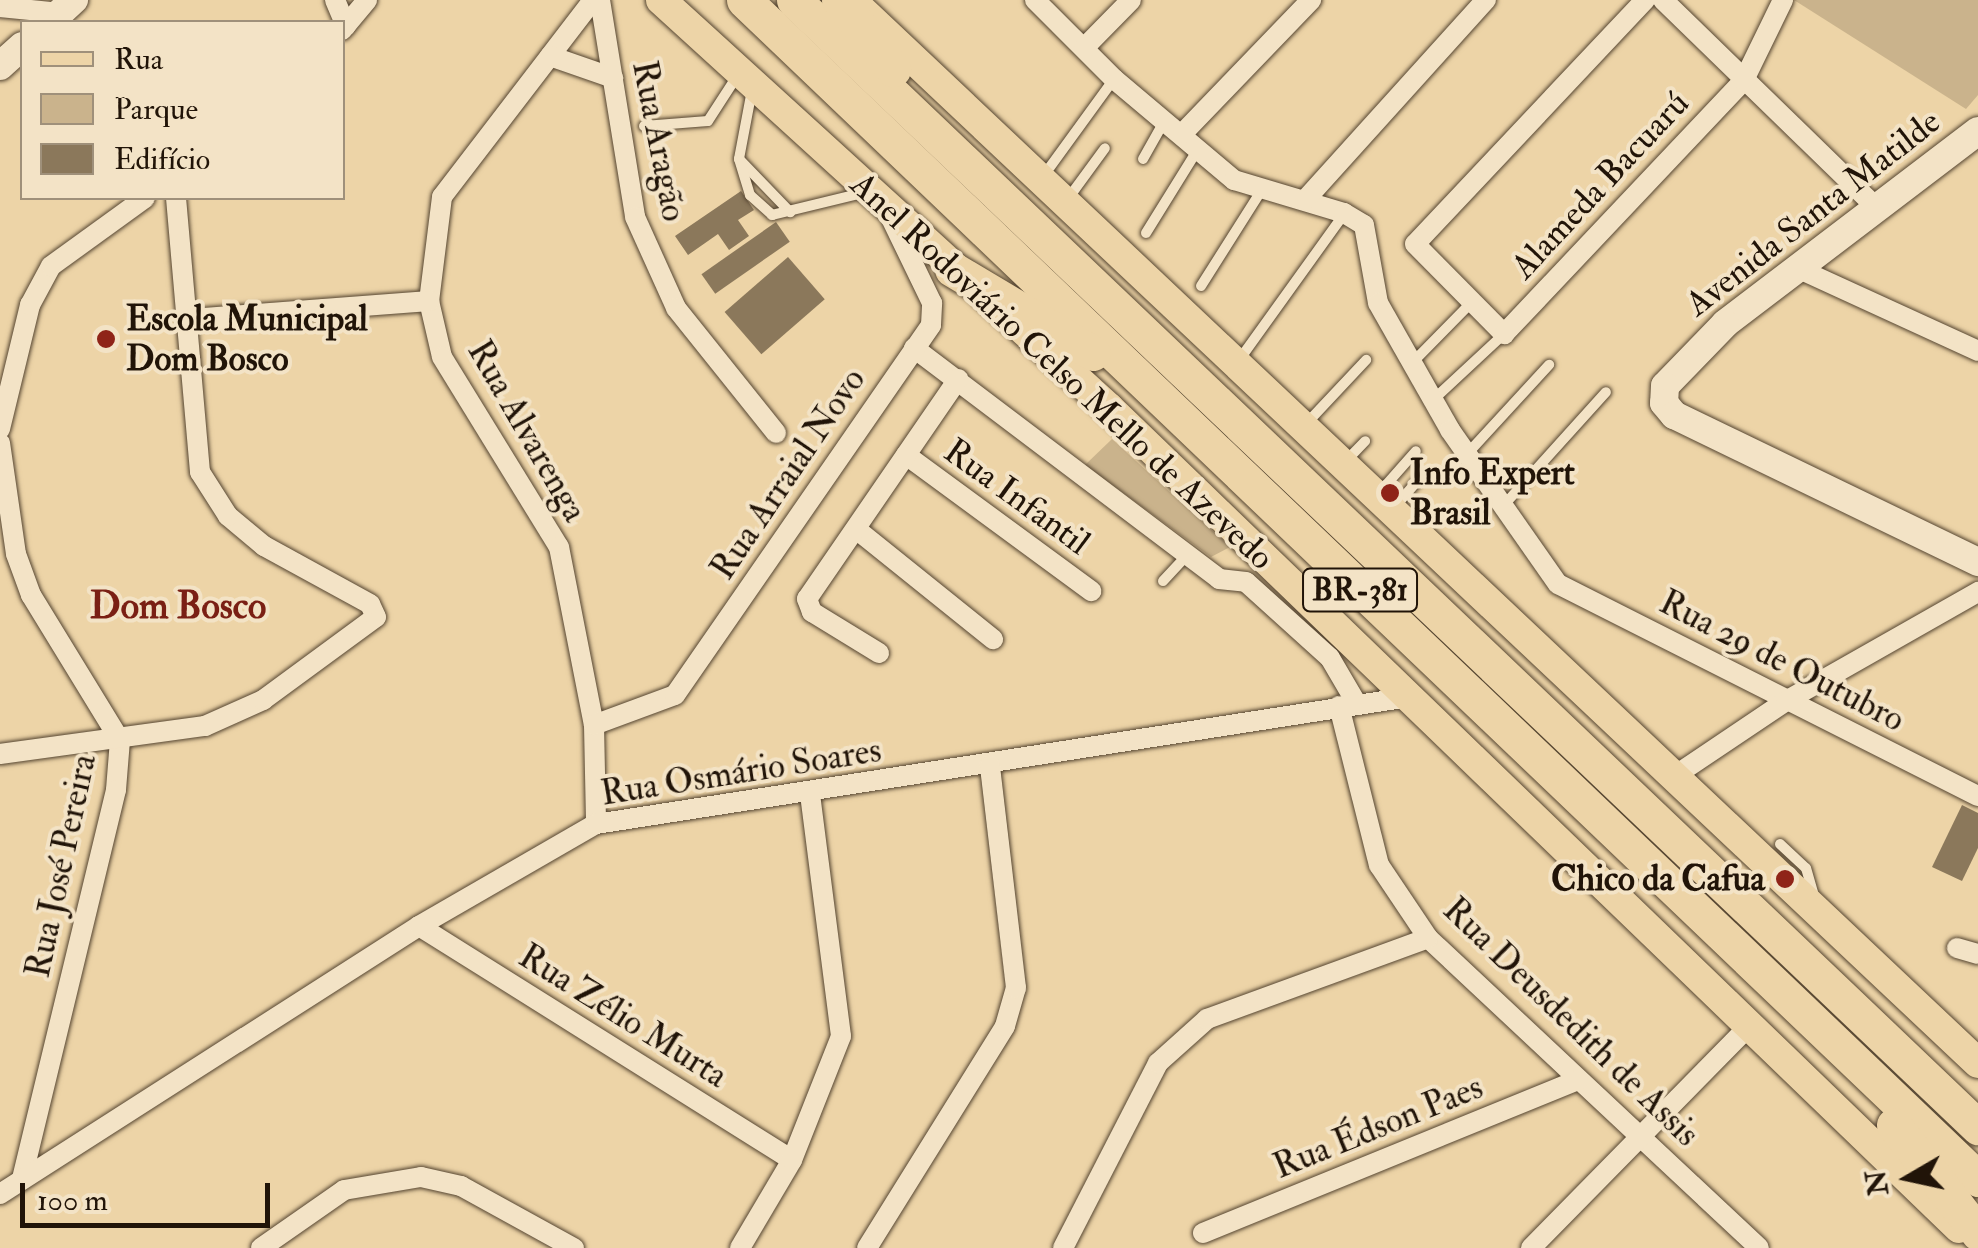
<!DOCTYPE html>
<html>
<head>
<meta charset="utf-8">
<style>
  body { margin:0 }
  #map { position:relative; width:1978px; height:1248px; overflow:hidden; background:#edd4a7; font-family:"IM FELL Double Pica",serif }
  div>[style] { position:absolute }
  [style*='--x'] { left:calc(var(--x)*1px); top:calc(var(--y)*1px); width:calc(var(--w)*1px); rotate:calc(var(--a)*1deg) }
  .green>* { inset:0; background:#cab38c }
  .building>* { inset:0; background:#8b785b; transform-origin:0 0 }
  .roads { filter:drop-shadow(0 0 2px #544430) drop-shadow(0 0 2px #544430) }
  .lane>* { height:10px; margin:-5px; padding:0 5px; transform-origin:5px; border-radius:5px; background:#f3e3c6 }
  .street>* { height:20px; margin:-10px; padding:0 10px; transform-origin:10px; border-radius:10px; background:#f3e3c6 }
  .secondary>* { height:28px; margin:-14px; padding:0 14px; transform-origin:14px; border-radius:14px; background:#f3e3c6 }
  .primary>* { height:30px; margin:-15px; padding:0 15px; transform-origin:15px; border-radius:15px; background:#edd4a7 }
  .highway>* { height:35px; margin:-17.5px; padding:0 17.5px; transform-origin:17.5px; border-radius:17.5px; background:#edd4a7 }
  .dots>* { width:28px; height:28px; translate:-50% -50%; box-sizing:border-box; border:5px solid #f3e3c6; border-radius:50% }
  span { translate:-50% -50%; white-space:nowrap; text-align:center; line-height:1.15; -webkit-text-stroke:8px #f3e3c6; paint-order:stroke }
  .shield-label span { padding:2px 8px; background:#f3e3c6; border:2px solid; border-radius:8px; -webkit-text-stroke-width:0 }
  .shield-label { font-size:32px; color:#211408; font-weight:700 }
  .street-label { font-size:35px; color:#211408 }
  .poi-label { font-size:35px; color:#211408; font-weight:700 }
  .left { translate:0 -50%; text-align:left }
  .right { translate:-100% -50%; text-align:right }
  .neighbourhood-label { font-size:38px; color:#7a1f14; font-weight:700 }
  .legend { position:absolute; left:20px; top:20px; width:325px; height:180px; box-sizing:border-box; background:#f3e3c6; border:2px solid #9f907a; margin:0; padding:12px 18px; list-style:none; font-size:30px; color:#211408 }
  .legend li { display:flex; align-items:center; gap:20px; height:50px }
  .legend b { width:50px; border:2px solid #9f907a }
  .north { position:absolute; left:1858px; top:1128px; width:100px; height:100px; -webkit-text-stroke:8px #f3e3c6; paint-order:stroke; rotate:261deg; font-size:28px; font-weight:700; line-height:40px; text-align:center; color:#211408 }
  .north::after { content:''; display:block; margin:auto; width:35px; height:45px; background:#211408; clip-path:polygon(50% 0,100% 100%,50% 72%,0 100%) }
  .scale { position:absolute; left:20px; top:1183px; width:250px; height:45px; box-sizing:border-box; border:5px solid #211408; border-top:0; padding-left:12px; font-size:30px; line-height:35px; white-space:nowrap; color:#211408; -webkit-text-stroke:8px #f3e3c6; paint-order:stroke }
</style>
</head>
<body>
<div id="map">
  <div class="green">
    <div style="clip-path:polygon(1794px 0,1978px 0,1978px 95px,1966px 109px)"></div>
    <div style="clip-path:polygon(1112px 439px,1230px 547px,1211px 557px,1085px 465px)"></div>
  </div>
  <div class="building">
    <div style="clip-path:polygon(741px 191px,754px 210px,738px 220px,749px 236px,729px 250px,718px 234px,688px 255px,675px 236px)"></div>
    <div style="left:776px;top:222px;width:24px;height:91px;rotate:55deg"></div>
    <div style="left:788px;top:257px;width:56px;height:84px;rotate:49deg"></div>
    <div style="clip-path:polygon(1962px 805px,1978px 813px,1978px 848px,1962px 881px,1932px 867px)"></div>
  </div>
  <div class="roads">
    <div class="lane">
      <div style="--x:752;--y:90;--w:70;--a:100.7"></div>
      <div style="--x:739;--y:159;--w:74;--a:46.1"></div>
      <div style="--x:644;--y:126;--w:64;--a:-4.5"></div>
      <div style="--x:708;--y:121;--w:57;--a:-57.1"></div>
      <div style="--x:739;--y:159;--w:38;--a:73"></div>
      <div style="--x:750;--y:195;--w:30;--a:42"></div>
      <div style="--x:772;--y:215;--w:94;--a:-13.6"></div>
      <div style="--x:1143;--y:159;--w:45;--a:-60.6"></div>
      <div style="--x:1050;--y:167;--w:109;--a:-54"></div>
      <div style="--x:1067;--y:200;--w:64;--a:-53.8"></div>
      <div style="--x:1146;--y:233;--w:99;--a:-58.2"></div>
      <div style="--x:1201;--y:286;--w:112;--a:-57.7"></div>
      <div style="--x:1413;--y:362;--w:83;--a:-45.5"></div>
      <div style="--x:1237;--y:363;--w:183;--a:-54.3"></div>
      <div style="--x:1434;--y:399;--w:96;--a:-42.9"></div>
      <div style="--x:1306;--y:424;--w:88;--a:-46.8"></div>
      <div style="--x:1468;--y:453;--w:120;--a:-47.4"></div>
      <div style="--x:1345;--y:462;--w:29;--a:-46"></div>
      <div style="--x:1378;--y:494;--w:57;--a:-48.5"></div>
      <div style="--x:1504;--y:505;--w:152;--a:-47.9"></div>
      <div style="--x:1393;--y:509;--w:40;--a:-49"></div>
      <div style="--x:1163;--y:581;--w:37;--a:-47"></div>
      <div style="--x:1780;--y:844;--w:35;--a:43"></div>
      <div style="--x:1806;--y:868;--w:33;--a:74"></div>
    </div>
    <div class="street">
      <div style="--x:335;--y:0;--w:28;--a:67"></div>
      <div style="--x:593;--y:0;--w:248;--a:127.5"></div>
      <div style="--x:442;--y:197;--w:105;--a:97.1"></div>
      <div style="--x:429;--y:301;--w:57;--a:76.9"></div>
      <div style="--x:442;--y:357;--w:223;--a:58.4"></div>
      <div style="--x:559;--y:547;--w:181;--a:78.9"></div>
      <div style="--x:594;--y:725;--w:99;--a:88.8"></div>
      <div style="--x:600;--y:0;--w:220;--a:80.8"></div>
      <div style="--x:635;--y:217;--w:100;--a:65.7"></div>
      <div style="--x:676;--y:308;--w:160;--a:51.3"></div>
      <div style="--x:1035;--y:0;--w:112;--a:45"></div>
      <div style="--x:1114;--y:79;--w:157;--a:40.1"></div>
      <div style="--x:1234;--y:180;--w:115;--a:16.7"></div>
      <div style="--x:1344;--y:213;--w:23;--a:31"></div>
      <div style="--x:1364;--y:225;--w:79;--a:79.8"></div>
      <div style="--x:1378;--y:303;--w:146;--a:60.4"></div>
      <div style="--x:1450;--y:430;--w:188;--a:55"></div>
      <div style="--x:1558;--y:584;--w:470;--a:26.8"></div>
      <div style="--x:1645;--y:0;--w:335;--a:133.3"></div>
      <div style="--x:1415;--y:244;--w:127;--a:45.3"></div>
      <div style="--x:1504;--y:334;--w:349;--a:-46.6"></div>
      <div style="--x:1744;--y:80;--w:89;--a:-64"></div>
      <div style="--x:1663;--y:0;--w:301;--a:44.2"></div>
      <div style="--x:0;--y:7;--w:61;--a:5.6"></div>
      <div style="--x:342;--y:30;--w:39;--a:-50"></div>
      <div style="--x:1084;--y:48;--w:67;--a:-45.6"></div>
      <div style="--x:550;--y:56;--w:67;--a:19.2"></div>
      <div style="--x:1183;--y:133;--w:185;--a:-46.1"></div>
      <div style="--x:1305;--y:200;--w:270;--a:-47.9"></div>
      <div style="--x:1797;--y:268;--w:199;--a:24.6"></div>
      <div style="--x:191;--y:319;--w:239;--a:-4.3"></div>
      <div style="--x:914;--y:348;--w:383;--a:37.1"></div>
      <div style="--x:1219;--y:579;--w:27;--a:6"></div>
      <div style="--x:1246;--y:582;--w:113;--a:42.1"></div>
      <div style="--x:1330;--y:658;--w:53;--a:59.6"></div>
      <div style="--x:0;--y:429;--w:128;--a:-76.4"></div>
      <div style="--x:30;--y:305;--w:44;--a:-61.7"></div>
      <div style="--x:51;--y:266;--w:116;--a:-35.9"></div>
      <div style="--x:0;--y:443;--w:112;--a:81.8"></div>
      <div style="--x:16;--y:554;--w:44;--a:69.9"></div>
      <div style="--x:31;--y:595;--w:170;--a:58.5"></div>
      <div style="--x:120;--y:740;--w:50;--a:94.6"></div>
      <div style="--x:116;--y:790;--w:401;--a:103.6"></div>
      <div style="--x:906;--y:455;--w:230;--a:36.3"></div>
      <div style="--x:856;--y:529;--w:176;--a:38.8"></div>
      <div style="--x:879;--y:653;--w:79;--a:-148.5"></div>
      <div style="--x:812;--y:612;--w:14;--a:-111"></div>
      <div style="--x:807;--y:599;--w:267;--a:-55.5"></div>
      <div style="--x:1339;--y:706;--w:164;--a:75.9"></div>
      <div style="--x:1379;--y:865;--w:88;--a:56.1"></div>
      <div style="--x:1428;--y:938;--w:453;--a:43.1"></div>
      <div style="--x:594;--y:725;--w:86;--a:-20.3"></div>
      <div style="--x:675;--y:695;--w:450;--a:-55.3"></div>
      <div style="--x:931;--y:325;--w:22;--a:-87"></div>
      <div style="--x:932;--y:303;--w:94;--a:-115.8"></div>
      <div style="--x:0;--y:754;--w:207;--a:-7.8"></div>
      <div style="--x:205;--y:726;--w:64;--a:-24.1"></div>
      <div style="--x:263;--y:700;--w:140;--a:-36.3"></div>
      <div style="--x:376;--y:617;--w:14;--a:-115"></div>
      <div style="--x:370;--y:604;--w:121;--a:-151.3"></div>
      <div style="--x:264;--y:546;--w:47;--a:-140.2"></div>
      <div style="--x:228;--y:516;--w:52;--a:-122.5"></div>
      <div style="--x:200;--y:472;--w:275;--a:-95"></div>
      <div style="--x:1673;--y:777;--w:136;--a:-33.9"></div>
      <div style="--x:1786;--y:701;--w:221;--a:-29.6"></div>
      <div style="--x:419;--y:926;--w:440;--a:32.1"></div>
      <div style="--x:1957;--y:948;--w:22;--a:16"></div>
      <div style="--x:0;--y:1194;--w:497;--a:-32.6"></div>
      <div style="--x:419;--y:926;--w:204;--a:-30"></div>
      <div style="--x:596;--y:824;--w:823;--a:-8.88"></div>
      <div style="--x:1203;--y:1233;--w:405;--a:-22.2"></div>
      <div style="--x:261;--y:1248;--w:101;--a:-34.9"></div>
      <div style="--x:344;--y:1190;--w:78;--a:-9.6"></div>
      <div style="--x:421;--y:1177;--w:41;--a:12.7"></div>
      <div style="--x:461;--y:1186;--w:129;--a:28.8"></div>
      <div style="--x:740;--y:1248;--w:102;--a:-59.4"></div>
      <div style="--x:792;--y:1160;--w:133;--a:-68.4"></div>
      <div style="--x:841;--y:1036;--w:244;--a:-97.3"></div>
      <div style="--x:867;--y:1248;--w:261;--a:-58.1"></div>
      <div style="--x:1005;--y:1026;--w:40;--a:-74"></div>
      <div style="--x:1016;--y:988;--w:224;--a:-96.7"></div>
      <div style="--x:1063;--y:1248;--w:208;--a:-62.8"></div>
      <div style="--x:1158;--y:1063;--w:66;--a:-41.9"></div>
      <div style="--x:1207;--y:1019;--w:235;--a:-20.1"></div>
      <div style="--x:1531;--y:1248;--w:308;--a:-45.5"></div>
    </div>
    <div class="secondary">
      <div style="--x:50;--y:22;--w:33;--a:-43"></div>
      <div style="--x:0;--y:66;--w:30;--a:-42"></div>
      <div style="--x:1978;--y:131;--w:318;--a:142.7"></div>
      <div style="--x:1725;--y:324;--w:86;--a:134.1"></div>
      <div style="--x:1665;--y:386;--w:17;--a:93"></div>
      <div style="--x:1664;--y:403;--w:16;--a:50"></div>
      <div style="--x:1674;--y:415;--w:338;--a:25.8"></div>
    </div>
    <div class="primary">
      <div style="--x:661;--y:0;--w:606;--a:42.32"></div>
      <div style="--x:1109;--y:408;--w:1181;--a:43.97"></div>
      <div style="--x:856;--y:5;--w:1542;--a:43.32"></div>
    </div>
    <div class="highway">
      <div style="--x:744;--y:0;--w:1707;--a:43.69"></div>
      <div style="--x:794;--y:0;--w:1635;--a:43.59"></div>
      <div style="--x:839;--y:0;--w:88;--a:52"></div>
      <div style="--x:952;--y:269;--w:164;--a:30.8"></div>
      <div style="--x:1894;--y:1125;--w:137;--a:52.1"></div>
    </div>
  </div>
  <div class="dots">
    <div style="left:106px;top:339px;background:#8f2418"></div>
    <div style="left:1390px;top:493px;background:#8f2418"></div>
    <div style="left:1785px;top:879px;background:#8f2418"></div>
  </div>
  <div class="shield-label">
    <span style="left:1360px;top:590px">BR-381</span>
  </div>
  <div class="street-label">
    <span style="left:659px;top:141px;rotate:79deg">Rua Aragão</span>
    <span style="left:1600px;top:185px;rotate:-47deg">Alameda Bacuarú</span>
    <span style="left:1813px;top:213px;rotate:-38deg">Avenida Santa Matilde</span>
    <span style="left:1062px;top:371px;rotate:43deg">Anel Rodoviário Celso Mello de Azevedo</span>
    <span style="left:527px;top:431px;rotate:60deg">Rua Alvarenga</span>
    <span style="left:788px;top:474px;rotate:-56deg">Rua Arraial Novo</span>
    <span style="left:1017px;top:497px;rotate:36deg">Rua Infantil</span>
    <span style="left:1782px;top:661px;rotate:27deg">Rua 29 de Outubro</span>
    <span style="left:741px;top:772px;rotate:-9deg">Rua Osmário Soares</span>
    <span style="left:61px;top:866px;rotate:-78deg">Rua José Pereira</span>
    <span style="left:623px;top:1016px;rotate:32deg">Rua Zélio Murta</span>
    <span style="left:1571px;top:1022px;rotate:44deg">Rua Deusdedith de Assis</span>
    <span style="left:1378px;top:1127px;rotate:-22deg">Rua Édson Paes</span>
  </div>
  <div class="poi-label">
    <span class="left" style="left:126px;top:339px">Escola Municipal<br>Dom Bosco</span>
    <span class="left" style="left:1410px;top:493px">Info Expert<br>Brasil</span>
    <span class="right" style="left:1765px;top:879px">Chico da Cafua</span>
  </div>
  <div class="neighbourhood-label">
    <span style="left:178px;top:607px">Dom Bosco</span>
  </div>
  <ul class="legend">
  <li><b style="height:12px;background:#edd4a7"></b>Rua</li>
  <li><b style="height:28px;background:#cab38c"></b>Parque</li>
  <li><b style="height:28px;background:#8b785b"></b>Edifício</li>
  </ul>
  <div class="north">N</div>
  <div class="scale">100 m</div>
</div>
</body>
</html>
